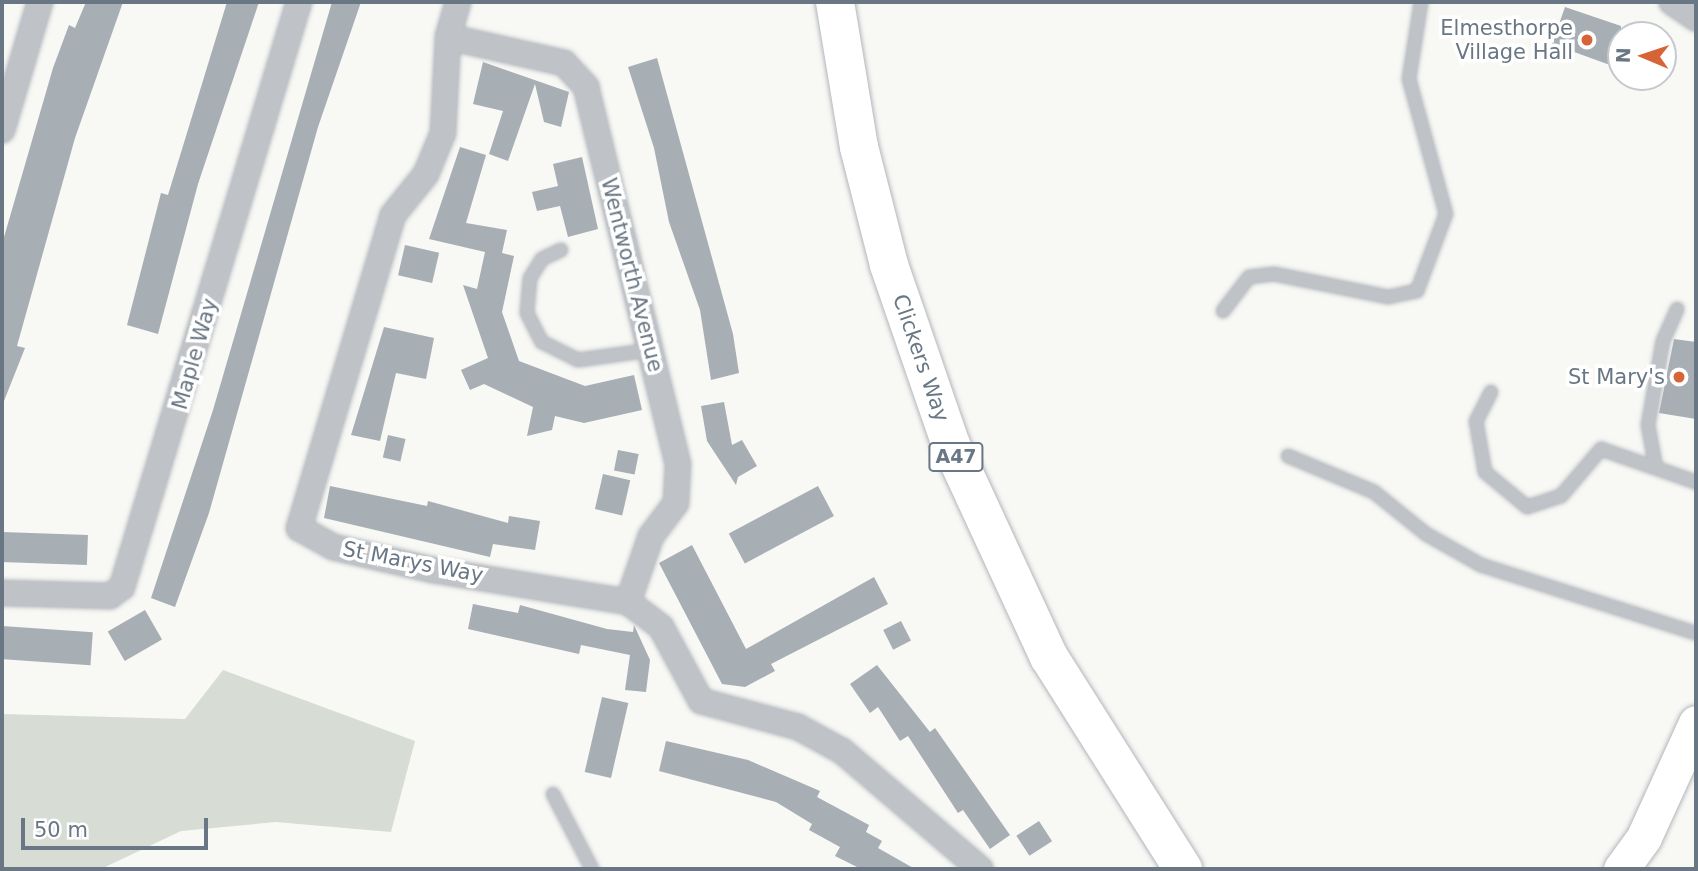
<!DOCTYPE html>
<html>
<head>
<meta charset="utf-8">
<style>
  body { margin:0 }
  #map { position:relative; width:1698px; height:871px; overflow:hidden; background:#f8f8f5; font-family:"DejaVu Sans",sans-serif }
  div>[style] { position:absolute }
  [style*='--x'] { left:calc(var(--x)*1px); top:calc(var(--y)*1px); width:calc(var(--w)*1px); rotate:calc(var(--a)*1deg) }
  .green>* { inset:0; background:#d7dcd5 }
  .building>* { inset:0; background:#a7aeb4; transform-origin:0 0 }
  .roads { filter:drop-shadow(0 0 2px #b2b7bc) drop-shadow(0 0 2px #b2b7bc) }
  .lane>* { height:12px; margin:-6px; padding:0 6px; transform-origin:6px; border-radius:6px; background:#bfc3c7 }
  .street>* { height:24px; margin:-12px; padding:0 12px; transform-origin:12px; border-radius:12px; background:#bfc3c7 }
  .secondary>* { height:35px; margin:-17.5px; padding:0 17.5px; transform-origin:17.5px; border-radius:17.5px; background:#fff }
  .primary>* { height:38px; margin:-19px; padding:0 19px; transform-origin:19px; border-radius:19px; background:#fff }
  .dots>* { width:19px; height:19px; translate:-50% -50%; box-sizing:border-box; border:4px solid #fff; border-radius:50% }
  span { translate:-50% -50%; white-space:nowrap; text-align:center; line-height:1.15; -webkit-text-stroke:7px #fff; paint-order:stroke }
  .shield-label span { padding:2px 5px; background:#fff; border:2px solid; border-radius:5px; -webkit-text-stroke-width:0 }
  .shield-label { font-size:19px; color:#697784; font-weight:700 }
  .poi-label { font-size:21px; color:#697784 }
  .right { translate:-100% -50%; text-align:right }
  .street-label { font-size:21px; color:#697784 }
  .frame { position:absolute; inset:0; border:4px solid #697784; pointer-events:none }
  .north { position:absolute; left:1607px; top:21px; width:70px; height:70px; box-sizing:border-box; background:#fff; border:2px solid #c3c9ce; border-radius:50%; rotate:272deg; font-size:19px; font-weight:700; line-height:28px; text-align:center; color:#697784 }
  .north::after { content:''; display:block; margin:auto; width:24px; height:32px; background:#d66437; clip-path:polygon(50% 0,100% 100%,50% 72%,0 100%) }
  .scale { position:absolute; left:21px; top:818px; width:187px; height:32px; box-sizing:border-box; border:4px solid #697784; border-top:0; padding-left:9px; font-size:21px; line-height:24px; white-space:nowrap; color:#697784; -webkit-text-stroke:5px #fff; paint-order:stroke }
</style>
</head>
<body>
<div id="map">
  <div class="green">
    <div style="clip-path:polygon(223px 670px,415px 741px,391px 832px,276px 822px,181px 831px,101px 869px,2px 869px,2px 714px,185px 719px)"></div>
  </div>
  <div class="building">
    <div style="clip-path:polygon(86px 2px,123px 2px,75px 138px,17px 346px,25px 348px,2px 406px,2px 244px,53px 68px,69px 25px,75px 28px)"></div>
    <div style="clip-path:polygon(227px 2px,259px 2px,198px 184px,158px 334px,127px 325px,161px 193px,168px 195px)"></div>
    <div style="clip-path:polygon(332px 2px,361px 2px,318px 127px,209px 513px,175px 607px,151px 598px,213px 410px)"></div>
    <div style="clip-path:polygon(1565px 7px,1621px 26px,1621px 69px,1552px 44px)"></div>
    <div style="clip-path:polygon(657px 58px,733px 334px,739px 373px,711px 380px,700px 310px,669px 222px,654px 148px,628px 67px)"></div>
    <div style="clip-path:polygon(483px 62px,569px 92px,561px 127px,544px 122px,535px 84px,508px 161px,489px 154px,503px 111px,473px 104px)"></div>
    <div style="clip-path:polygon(460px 147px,486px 155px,466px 223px,507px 230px,502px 253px,514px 256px,502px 312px,519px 361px,585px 386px,634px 375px,642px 410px,584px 423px,555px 416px,552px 430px,527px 436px,533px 407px,484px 384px,470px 390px,461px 370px,488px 358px,463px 285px,477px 289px,485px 252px,429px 239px)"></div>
    <div style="clip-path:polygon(582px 157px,598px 229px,568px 237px,560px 206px,537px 211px,532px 192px,558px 186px,553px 164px)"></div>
    <div style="left:405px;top:245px;width:35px;height:31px;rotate:13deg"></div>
    <div style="clip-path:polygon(384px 327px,434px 338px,426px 379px,396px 373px,380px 441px,351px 435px)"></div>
    <div style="clip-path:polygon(1674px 339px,1696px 342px,1696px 419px,1659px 413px)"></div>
    <div style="clip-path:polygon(724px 402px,732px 445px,742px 440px,757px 466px,738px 477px,736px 485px,707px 441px,701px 406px)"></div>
    <div style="left:388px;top:435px;width:18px;height:23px;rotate:13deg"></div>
    <div style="left:618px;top:450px;width:21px;height:21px;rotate:11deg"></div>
    <div style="left:603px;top:474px;width:28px;height:36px;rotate:13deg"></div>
    <div style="clip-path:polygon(330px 486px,427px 506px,428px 501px,508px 523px,509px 516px,540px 521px,535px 550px,493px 544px,490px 557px,324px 518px)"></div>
    <div style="left:818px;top:486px;width:34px;height:101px;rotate:62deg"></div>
    <div style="left:2px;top:532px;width:86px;height:30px;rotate:2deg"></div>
    <div style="clip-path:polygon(692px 545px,746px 649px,874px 577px,888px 604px,771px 664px,775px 671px,745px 687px,722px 684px,659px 563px)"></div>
    <div style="clip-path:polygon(473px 604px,518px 613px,520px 605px,607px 629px,633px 632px,634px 625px,650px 660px,646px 692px,625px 690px,630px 655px,581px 645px,579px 654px,468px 629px)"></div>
    <div style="left:145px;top:610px;width:34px;height:43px;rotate:60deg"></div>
    <div style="left:901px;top:621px;width:22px;height:20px;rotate:63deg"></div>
    <div style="left:2px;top:626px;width:91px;height:33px;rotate:4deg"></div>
    <div style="clip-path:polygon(877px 665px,930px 732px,935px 728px,1010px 835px,990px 849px,963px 810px,958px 813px,908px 736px,900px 741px,878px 707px,870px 713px,850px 684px)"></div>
    <div style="left:602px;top:697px;width:27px;height:77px;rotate:13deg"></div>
    <div style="clip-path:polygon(666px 741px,748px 760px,820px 791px,817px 797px,869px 825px,866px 832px,882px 841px,878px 848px,915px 869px,861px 869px,835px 856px,840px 847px,809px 830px,812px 824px,776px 802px,659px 771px)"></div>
    <div style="left:1039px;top:821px;width:24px;height:27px;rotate:57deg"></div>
  </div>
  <div class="roads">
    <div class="lane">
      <div style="--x:561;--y:250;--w:21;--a:155"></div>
      <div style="--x:542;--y:259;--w:22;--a:122"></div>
      <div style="--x:530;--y:278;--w:35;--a:95"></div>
      <div style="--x:527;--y:313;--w:33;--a:63"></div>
      <div style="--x:542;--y:342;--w:40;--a:26.6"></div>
      <div style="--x:578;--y:360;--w:74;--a:-7.8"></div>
      <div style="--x:1223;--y:311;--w:43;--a:-52.6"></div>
      <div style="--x:1249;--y:277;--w:25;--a:-7"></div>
      <div style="--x:1274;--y:274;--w:116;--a:11.4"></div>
      <div style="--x:1388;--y:297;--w:30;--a:-12"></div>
      <div style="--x:1417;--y:291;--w:82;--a:-69.4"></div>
      <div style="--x:1446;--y:214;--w:140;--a:-105.3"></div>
      <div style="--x:1409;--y:79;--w:78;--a:-81.1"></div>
      <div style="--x:1491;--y:392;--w:33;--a:117"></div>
      <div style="--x:1476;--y:421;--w:52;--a:80"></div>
      <div style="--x:1485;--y:472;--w:55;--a:39.8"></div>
      <div style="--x:1527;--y:507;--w:36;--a:-18"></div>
      <div style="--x:1561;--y:496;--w:62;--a:-49.6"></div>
      <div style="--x:1601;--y:449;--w:101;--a:19.2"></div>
      <div style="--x:1288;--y:456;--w:93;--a:22.7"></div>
      <div style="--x:1374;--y:492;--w:67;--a:38.9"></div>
      <div style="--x:1426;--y:534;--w:63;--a:29.4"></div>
      <div style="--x:1481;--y:565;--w:225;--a:17.6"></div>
      <div style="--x:1656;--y:468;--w:44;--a:-100.5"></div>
      <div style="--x:1648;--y:425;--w:85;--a:-79.9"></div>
      <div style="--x:1663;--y:341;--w:35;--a:-66"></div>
      <div style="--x:553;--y:794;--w:85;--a:62.5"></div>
    </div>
    <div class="street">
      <div style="--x:458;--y:2;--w:36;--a:106"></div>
      <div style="--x:448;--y:37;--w:96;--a:93"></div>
      <div style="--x:443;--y:133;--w:44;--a:112.5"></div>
      <div style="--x:426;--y:174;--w:53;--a:128.8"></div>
      <div style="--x:393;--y:215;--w:327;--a:106.7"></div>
      <div style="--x:299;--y:528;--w:39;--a:29"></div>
      <div style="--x:333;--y:547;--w:103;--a:13"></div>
      <div style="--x:433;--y:570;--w:198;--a:9.3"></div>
      <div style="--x:628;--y:602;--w:41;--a:37.1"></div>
      <div style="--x:661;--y:627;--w:84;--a:61.6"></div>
      <div style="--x:701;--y:701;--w:100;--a:15"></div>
      <div style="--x:798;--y:727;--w:50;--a:28.6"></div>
      <div style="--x:842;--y:751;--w:182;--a:40.5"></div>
      <div style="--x:1672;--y:2;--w:29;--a:34"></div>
      <div style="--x:448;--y:37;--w:119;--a:12.6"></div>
      <div style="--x:564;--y:63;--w:33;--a:47"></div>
      <div style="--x:586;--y:87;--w:388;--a:76.3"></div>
      <div style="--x:678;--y:464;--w:39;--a:93"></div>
      <div style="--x:676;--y:503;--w:41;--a:127.1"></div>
      <div style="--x:651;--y:536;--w:70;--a:109.2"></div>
      <div style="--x:2;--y:130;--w:134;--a:-73.5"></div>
      <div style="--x:2;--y:593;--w:108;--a:1.6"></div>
      <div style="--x:110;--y:596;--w:15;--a:-37"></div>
      <div style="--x:122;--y:587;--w:611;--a:-73.17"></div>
    </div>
    <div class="secondary">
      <div style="--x:1621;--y:869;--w:39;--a:-54"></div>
      <div style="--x:1644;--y:837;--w:125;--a:-65.5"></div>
    </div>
    <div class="primary">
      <div style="--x:835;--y:2;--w:147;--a:80.6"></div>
      <div style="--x:859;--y:147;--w:122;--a:75.7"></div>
      <div style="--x:889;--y:265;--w:190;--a:71"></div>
      <div style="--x:951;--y:445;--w:234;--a:65.2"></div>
      <div style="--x:1049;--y:657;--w:251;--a:57.7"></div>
    </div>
  </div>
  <div class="dots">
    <div style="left:1587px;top:40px;background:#d66437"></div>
    <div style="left:1679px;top:377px;background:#d66437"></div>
  </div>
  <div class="shield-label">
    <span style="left:956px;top:457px">A47</span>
  </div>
  <div class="poi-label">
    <span class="right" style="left:1573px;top:40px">Elmesthorpe<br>Village Hall</span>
    <span class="right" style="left:1665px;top:377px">St Mary's</span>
  </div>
  <div class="street-label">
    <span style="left:632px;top:275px;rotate:76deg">Wentworth Avenue</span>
    <span style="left:195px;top:354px;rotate:-74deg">Maple Way</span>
    <span style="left:921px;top:358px;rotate:71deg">Clickers Way</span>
    <span style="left:413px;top:562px;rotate:11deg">St Marys Way</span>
  </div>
  <div class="frame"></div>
  <div class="north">N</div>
  <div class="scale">50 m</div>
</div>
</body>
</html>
